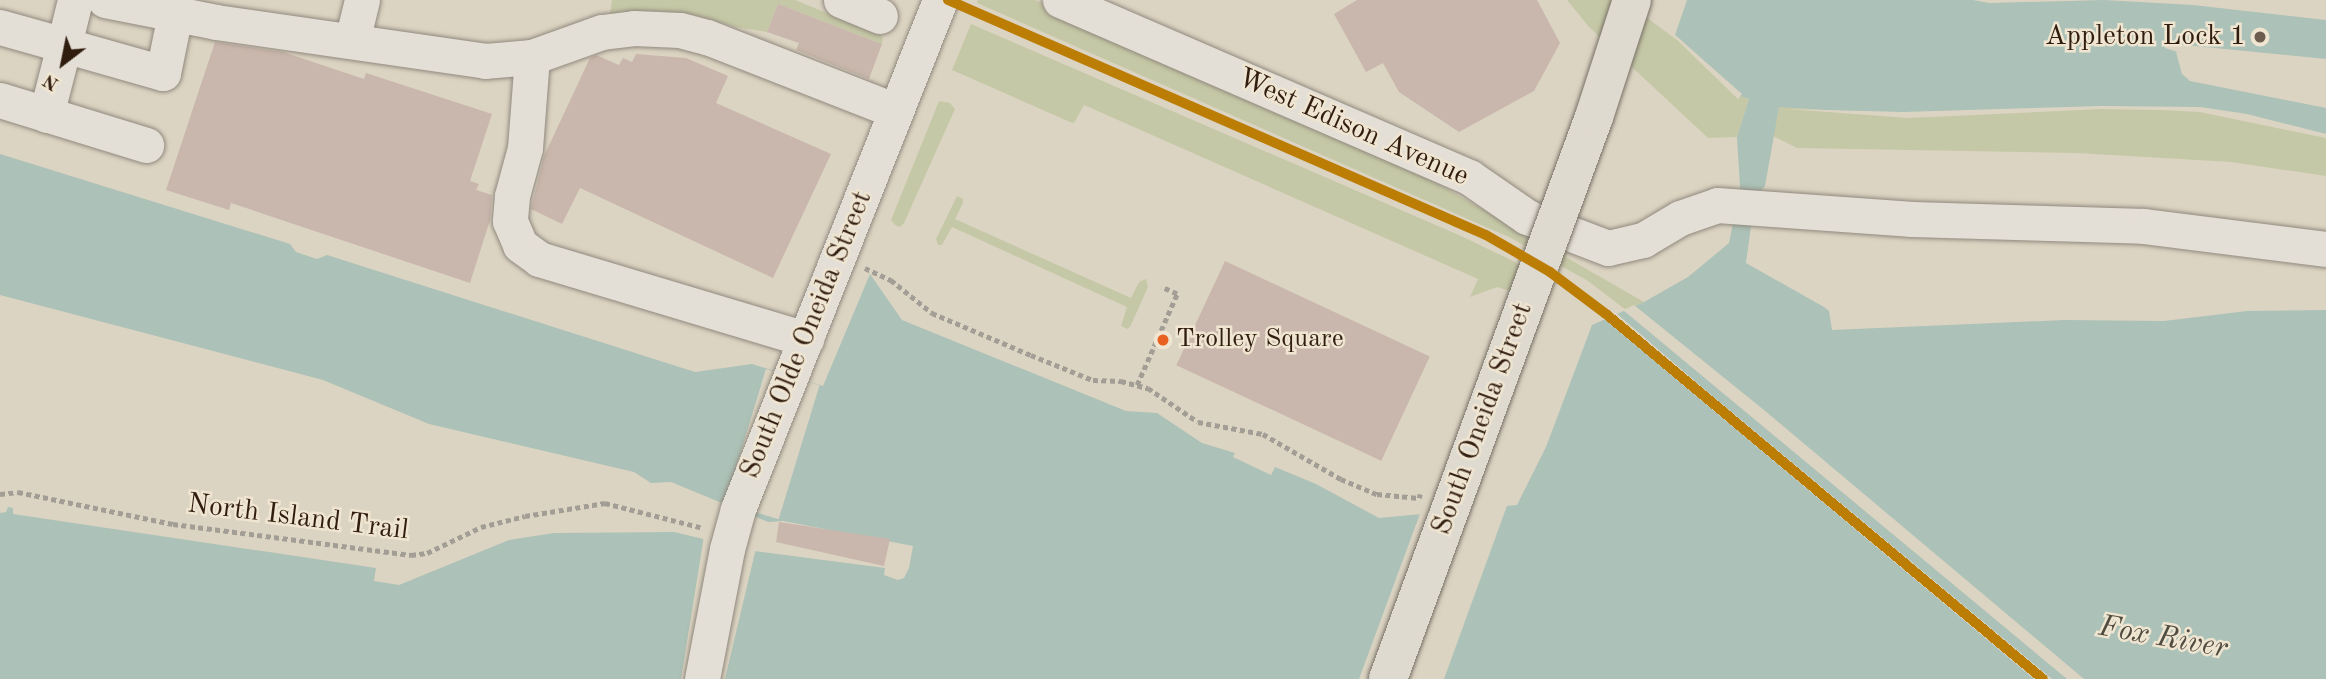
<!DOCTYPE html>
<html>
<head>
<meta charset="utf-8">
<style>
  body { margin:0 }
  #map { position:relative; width:2326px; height:679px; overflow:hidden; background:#dcd4c2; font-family:"Old Standard TT",serif }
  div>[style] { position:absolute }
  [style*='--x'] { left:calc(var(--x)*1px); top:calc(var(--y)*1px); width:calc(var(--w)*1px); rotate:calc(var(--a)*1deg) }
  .green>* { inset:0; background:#c5c8a6 }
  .water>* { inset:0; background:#acc1b7 }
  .pier>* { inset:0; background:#dcd4c2; transform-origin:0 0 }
  .building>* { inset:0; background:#c9b6ac; transform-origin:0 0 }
  .path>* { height:4.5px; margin-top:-2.25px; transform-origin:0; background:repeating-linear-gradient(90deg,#a39e95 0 5px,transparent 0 8.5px) }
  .roads { filter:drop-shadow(0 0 2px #90897e) drop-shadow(0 0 2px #90897e) }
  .minor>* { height:35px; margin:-17.5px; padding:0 17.5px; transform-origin:17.5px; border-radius:17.5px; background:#e4dfd6 }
  .bridges { filter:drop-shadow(0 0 2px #787066) drop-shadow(0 0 2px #787066) }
  .major-bridge>* { height:38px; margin:-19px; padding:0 19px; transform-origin:19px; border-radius:19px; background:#dfdad0 }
  .rail-1>* { height:10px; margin:-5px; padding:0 5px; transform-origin:5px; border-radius:5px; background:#bc7d05 }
  .dots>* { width:19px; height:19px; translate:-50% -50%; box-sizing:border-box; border:4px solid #efe5d0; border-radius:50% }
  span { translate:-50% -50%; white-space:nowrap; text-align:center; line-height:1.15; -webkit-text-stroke:5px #efe5d0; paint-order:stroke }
  .bus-label { font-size:26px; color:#311d10 }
  .left { translate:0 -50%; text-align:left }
  .poi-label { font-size:28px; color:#311d10 }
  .right { translate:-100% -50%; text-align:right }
  .street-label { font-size:28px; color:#311d10 }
  .water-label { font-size:30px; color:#504c41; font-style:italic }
  .north { position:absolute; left:28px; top:28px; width:70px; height:70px; -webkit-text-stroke:5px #efe5d0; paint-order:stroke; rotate:212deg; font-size:19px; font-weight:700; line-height:28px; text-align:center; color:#311d10 }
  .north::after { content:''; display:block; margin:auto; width:24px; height:32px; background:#311d10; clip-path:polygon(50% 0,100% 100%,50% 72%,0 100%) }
</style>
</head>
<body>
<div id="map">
  <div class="green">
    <div style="clip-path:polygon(612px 0,795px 0,883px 36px,882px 44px,778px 4px,767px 32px,736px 27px,694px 15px,655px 11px,610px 14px)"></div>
    <div style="clip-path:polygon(978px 0,1035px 0,1416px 171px,1644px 302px,1626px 310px,1588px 281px,1511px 238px,977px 3px)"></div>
    <div style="clip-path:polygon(1567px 0,1627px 0,1679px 38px,1741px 96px,1749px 99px,1737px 137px,1708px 138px,1589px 27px)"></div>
    <div style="clip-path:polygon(971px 24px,1461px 236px,1513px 261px,1539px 278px,1522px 295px,1497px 287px,1470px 297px,1478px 279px,1084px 105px,1074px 123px,1070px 122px,952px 70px)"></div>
    <div style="clip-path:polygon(939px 101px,950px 103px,955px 109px,904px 223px,900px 227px,895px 225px,891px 220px)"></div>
    <div style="clip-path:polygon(2102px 106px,2187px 109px,2326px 134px,2326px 176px,2231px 162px,2077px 153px,1797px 148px,1773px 136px,1779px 107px)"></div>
    <div style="clip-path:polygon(957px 196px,963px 199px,963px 203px,955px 219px,1131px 298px,1139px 282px,1146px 279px,1148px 287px,1131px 325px,1128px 329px,1121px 326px,1127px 307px,952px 227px,942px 245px,938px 245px,936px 239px)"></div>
  </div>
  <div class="water">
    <div style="clip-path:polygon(1627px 0,1973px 0,1989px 3px,2104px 0,2193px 5px,2326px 20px,2326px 59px,2165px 43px,2165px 48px,2181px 53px,2181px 70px,2190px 78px,2326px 106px,2326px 134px,2244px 116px,2162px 107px,1909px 115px,1779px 107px,1765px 186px,1755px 197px,1746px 263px,1824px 307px,1829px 311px,1832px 330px,2064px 320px,2164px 321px,2247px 311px,2326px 310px,2326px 679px,0 679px,0 513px,6px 512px,8px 507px,13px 508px,13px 514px,376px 568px,374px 581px,399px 585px,509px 540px,554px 533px,674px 532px,754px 551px,885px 568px,884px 575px,898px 580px,904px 578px,909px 568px,913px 546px,783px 521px,768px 522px,671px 482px,651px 483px,634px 472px,429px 424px,323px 380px,0 295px,0 154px,290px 244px,296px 252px,317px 259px,327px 255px,695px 372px,752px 364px,823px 386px,870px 274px,902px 320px,1126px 411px,1157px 413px,1202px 443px,1235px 453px,1233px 457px,1271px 475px,1275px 467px,1316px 484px,1379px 518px,1517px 505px,1546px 447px,1592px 325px,1644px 302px,1688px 277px,1729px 243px,1740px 187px,1737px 137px,1749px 99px,1740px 96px,1679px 38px)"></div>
  </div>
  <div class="pier">
    <div style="clip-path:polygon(1623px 0,1687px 0,1675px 35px,1742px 94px,1738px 99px,1677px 40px)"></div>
    <div style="clip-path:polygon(2176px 52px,2184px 53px,2185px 68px,2191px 75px,2209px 81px,2326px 102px,2326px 108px,2190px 81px,2182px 74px)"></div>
    <div style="clip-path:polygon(2102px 106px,2200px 107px,2247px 114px,2326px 134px,2326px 138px,2200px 112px,2162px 110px,2102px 109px,1909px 118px,1787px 109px,1903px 112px)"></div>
    <div style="clip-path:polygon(1634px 305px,1764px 410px,2084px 679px,2067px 679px,1623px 310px)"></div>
    <div style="clip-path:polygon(1615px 312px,1703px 388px,2052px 679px,2034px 679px,1603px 318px)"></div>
    <div style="left:766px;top:369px;width:56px;height:140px;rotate:17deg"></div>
    <div style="clip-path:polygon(1508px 503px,1444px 679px,1359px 679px,1421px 511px)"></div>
    <div style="clip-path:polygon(704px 536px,756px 548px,725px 679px,681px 679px)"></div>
  </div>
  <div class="building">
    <div style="clip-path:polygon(1357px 0,1537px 0,1560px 43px,1534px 91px,1459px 132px,1399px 92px,1383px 63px,1366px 72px,1334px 14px)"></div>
    <div style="clip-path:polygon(778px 4px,882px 44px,869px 79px,796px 50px,799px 43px,767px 32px)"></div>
    <div style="clip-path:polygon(215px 42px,283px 52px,364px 79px,366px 73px,492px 114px,470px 181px,479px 184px,476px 190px,492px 195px,490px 220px,470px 283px,231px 203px,229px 210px,166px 190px)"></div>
    <div style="clip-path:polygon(636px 54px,686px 58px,728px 76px,716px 103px,831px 154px,773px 278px,580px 188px,562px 224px,531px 209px,544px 156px,590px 58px,596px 55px,619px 65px,623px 58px,632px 62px)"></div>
    <div style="left:1225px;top:261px;width:226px;height:115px;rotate:25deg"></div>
    <div style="clip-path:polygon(779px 522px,890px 539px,884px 566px,776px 542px)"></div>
  </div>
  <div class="path">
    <div style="--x:865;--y:268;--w:29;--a:25"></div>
    <div style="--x:891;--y:280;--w:53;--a:38.8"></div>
    <div style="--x:932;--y:313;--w:108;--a:23"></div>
    <div style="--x:1031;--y:355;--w:67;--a:22"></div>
    <div style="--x:1093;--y:380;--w:28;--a:2"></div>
    <div style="--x:1121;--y:381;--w:28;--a:15"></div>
    <div style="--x:1148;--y:388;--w:60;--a:34.2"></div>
    <div style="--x:1198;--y:422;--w:66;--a:10.5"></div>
    <div style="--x:1263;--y:434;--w:90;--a:30"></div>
    <div style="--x:1341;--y:479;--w:39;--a:23"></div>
    <div style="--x:1377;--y:494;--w:42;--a:5.4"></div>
    <div style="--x:1419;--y:498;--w:4;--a:-76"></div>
    <div style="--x:1137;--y:385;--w:99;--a:-66.3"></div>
    <div style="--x:1177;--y:294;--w:17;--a:-156"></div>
    <div style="--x:0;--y:494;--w:18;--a:-6"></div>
    <div style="--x:18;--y:492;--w:158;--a:11.7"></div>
    <div style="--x:173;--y:524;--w:240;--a:7.4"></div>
    <div style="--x:411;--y:555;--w:16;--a:-7"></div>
    <div style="--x:427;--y:553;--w:60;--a:-25.7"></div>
    <div style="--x:481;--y:527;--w:45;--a:-14"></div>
    <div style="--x:525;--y:516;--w:81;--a:-9.2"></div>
    <div style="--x:605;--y:503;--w:101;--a:14.3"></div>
  </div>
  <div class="roads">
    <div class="minor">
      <div style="--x:75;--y:0;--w:46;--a:103.7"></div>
      <div style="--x:64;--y:45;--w:103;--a:15.8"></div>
      <div style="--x:163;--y:73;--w:60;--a:-78.5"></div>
      <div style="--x:105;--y:0;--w:113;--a:11.2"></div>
      <div style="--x:216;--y:22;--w:272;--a:8.2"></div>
      <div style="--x:485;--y:61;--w:47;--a:-4.9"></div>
      <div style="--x:532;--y:57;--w:74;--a:-19.7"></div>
      <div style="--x:602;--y:32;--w:32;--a:-7"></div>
      <div style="--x:634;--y:28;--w:46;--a:2.5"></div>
      <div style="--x:680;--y:30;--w:28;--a:15"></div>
      <div style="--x:707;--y:37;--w:203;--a:21.4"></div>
      <div style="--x:841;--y:0;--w:42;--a:22.3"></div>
      <div style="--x:1060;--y:0;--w:446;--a:23.4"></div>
      <div style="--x:1469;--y:177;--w:70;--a:34.6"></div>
      <div style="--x:1527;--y:217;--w:87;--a:20.9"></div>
      <div style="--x:1608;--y:248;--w:36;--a:-13"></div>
      <div style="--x:1643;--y:240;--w:43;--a:-30.7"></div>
      <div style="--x:1680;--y:218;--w:39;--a:-19"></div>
      <div style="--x:1717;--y:205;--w:196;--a:4.1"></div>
      <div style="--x:1912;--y:219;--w:232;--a:1.7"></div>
      <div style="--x:2144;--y:226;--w:183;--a:7.2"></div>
      <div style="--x:0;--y:27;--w:66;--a:15.7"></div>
      <div style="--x:64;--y:45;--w:72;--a:104.4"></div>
      <div style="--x:352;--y:41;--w:42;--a:-76.3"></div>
      <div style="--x:532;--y:57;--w:91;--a:94.4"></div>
      <div style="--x:525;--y:148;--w:50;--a:105.2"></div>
      <div style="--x:512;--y:196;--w:25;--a:95"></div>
      <div style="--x:510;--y:221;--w:26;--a:67"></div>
      <div style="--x:520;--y:245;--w:24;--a:36"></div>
      <div style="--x:539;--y:259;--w:279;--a:16.7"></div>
      <div style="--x:0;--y:100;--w:153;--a:17.1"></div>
      <div style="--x:702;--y:679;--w:132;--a:-79.1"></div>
      <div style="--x:727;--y:549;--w:41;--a:-74.6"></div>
      <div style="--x:738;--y:509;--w:548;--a:-68.35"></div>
    </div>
  </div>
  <div class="bridges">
    <div class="major-bridge">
      <div style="--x:1388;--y:679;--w:599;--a:-69.87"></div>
      <div style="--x:1594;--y:117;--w:123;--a:-72"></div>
    </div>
  </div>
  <div class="rail-1">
    <div style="--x:948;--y:0;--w:587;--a:23.6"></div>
    <div style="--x:1486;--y:235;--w:74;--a:30"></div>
    <div style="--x:1550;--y:272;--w:70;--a:36.9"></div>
    <div style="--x:1606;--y:314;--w:569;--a:39.87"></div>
  </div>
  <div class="dots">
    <div style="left:2260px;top:37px;background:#6d5d4e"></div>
    <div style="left:1163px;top:340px;background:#e86121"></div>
  </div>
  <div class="bus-label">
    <span class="left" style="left:1176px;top:340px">Trolley Square</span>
  </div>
  <div class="poi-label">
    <span class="right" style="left:2246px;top:37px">Appleton Lock 1</span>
  </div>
  <div class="street-label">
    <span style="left:1353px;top:128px;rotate:24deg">West Edison Avenue</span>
    <span style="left:807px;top:335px;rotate:-68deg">South Olde Oneida Street</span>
    <span style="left:1483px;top:419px;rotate:-70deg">South Oneida Street</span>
    <span style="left:298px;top:518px;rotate:7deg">North Island Trail</span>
  </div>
  <div class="water-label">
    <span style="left:2163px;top:638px;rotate:10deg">Fox River</span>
  </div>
  <div class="north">N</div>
</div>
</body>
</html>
